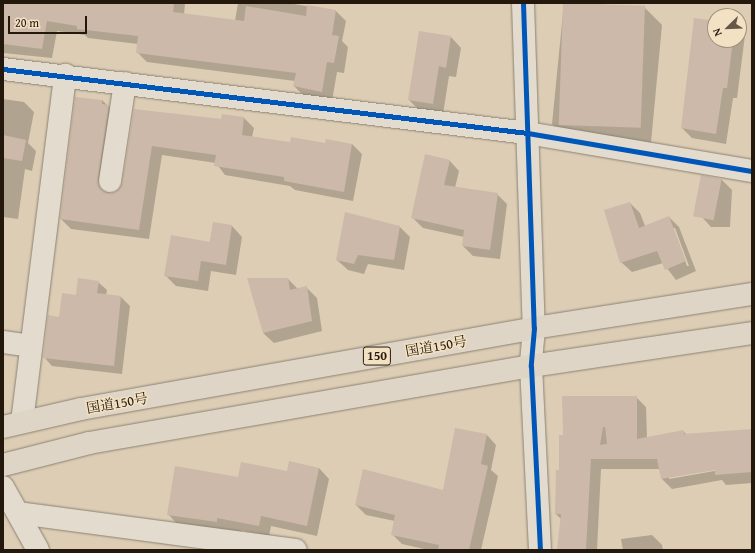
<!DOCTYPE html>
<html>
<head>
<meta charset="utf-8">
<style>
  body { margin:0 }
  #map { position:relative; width:755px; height:553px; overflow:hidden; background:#dccdb4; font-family:"Gentium Book Plus","Noto Serif JP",serif }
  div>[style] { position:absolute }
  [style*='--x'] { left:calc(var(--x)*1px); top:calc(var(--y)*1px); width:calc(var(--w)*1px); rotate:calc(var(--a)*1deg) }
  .shadow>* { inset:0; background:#0003 }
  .building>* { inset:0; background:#ccb9a9; transform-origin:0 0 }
  .roads { filter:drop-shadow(0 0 1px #8c8273) drop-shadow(0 0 1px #8c8273) }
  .minor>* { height:22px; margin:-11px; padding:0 11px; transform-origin:11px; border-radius:11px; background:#e2dbce }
  .trunk>* { height:22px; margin:-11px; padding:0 11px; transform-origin:11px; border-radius:11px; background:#ded5c6 }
  .cycleway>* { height:5px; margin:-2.5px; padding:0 2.5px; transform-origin:2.5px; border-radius:2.5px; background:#0057b8 }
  span { translate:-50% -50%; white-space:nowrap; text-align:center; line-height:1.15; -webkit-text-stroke:3px #f3e1c3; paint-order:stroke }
  .shield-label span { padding:1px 3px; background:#f3e1c3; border:1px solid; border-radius:3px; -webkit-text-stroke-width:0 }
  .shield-label { font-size:13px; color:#24180c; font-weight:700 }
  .street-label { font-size:14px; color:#24180c }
  .frame { position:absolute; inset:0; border:4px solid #24180c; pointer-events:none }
  .north { position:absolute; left:707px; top:8px; width:40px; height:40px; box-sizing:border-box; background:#f3e1c3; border:1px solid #a0917a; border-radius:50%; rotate:247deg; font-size:11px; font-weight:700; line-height:16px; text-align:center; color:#24180c }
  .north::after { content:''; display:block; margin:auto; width:14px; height:18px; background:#645747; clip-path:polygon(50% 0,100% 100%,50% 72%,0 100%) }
  .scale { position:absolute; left:8px; top:16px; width:79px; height:18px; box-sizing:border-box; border:2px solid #24180c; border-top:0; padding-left:5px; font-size:12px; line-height:14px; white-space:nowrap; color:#24180c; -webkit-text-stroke:3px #f3e1c3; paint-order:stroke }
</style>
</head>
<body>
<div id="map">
  <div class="shadow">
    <div style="clip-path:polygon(3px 3px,185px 3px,184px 15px,235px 21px,238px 3px,288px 3px,336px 11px,346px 21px,342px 41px,348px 47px,344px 73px,337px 72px,332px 101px,304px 96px,294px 86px,295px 81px,147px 62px,137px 52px,138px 44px,88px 38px,85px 35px,57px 31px,52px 58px,3px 53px)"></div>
    <div style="clip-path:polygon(564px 3px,644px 7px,662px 25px,650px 153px,570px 142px,552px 124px)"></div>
    <div style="clip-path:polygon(715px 22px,715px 40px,739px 40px,739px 29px,745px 35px,737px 98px,733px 98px,726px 144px,692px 138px,682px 128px)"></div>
    <div style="clip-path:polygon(451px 37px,461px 48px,456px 77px,449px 76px,443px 114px,419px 110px,409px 100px)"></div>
    <div style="clip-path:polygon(3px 99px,24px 102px,34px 112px,28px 143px,36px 151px,32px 171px,25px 169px,18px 219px,3px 217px)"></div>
    <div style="clip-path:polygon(102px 100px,118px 116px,108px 194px,115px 193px,123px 184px,135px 110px,222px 120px,244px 118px,254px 128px,252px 137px,291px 144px,352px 144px,362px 154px,353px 201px,295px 190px,290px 186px,225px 175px,216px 163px,162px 155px,149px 239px,71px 229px,61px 219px)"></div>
    <div style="clip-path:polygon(449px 160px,459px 171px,455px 188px,497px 194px,507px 204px,500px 259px,473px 256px,463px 246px,464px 237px,423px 228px,412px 217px)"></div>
    <div style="clip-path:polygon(721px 179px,732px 190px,730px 227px,711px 227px,701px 216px)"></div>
    <div style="clip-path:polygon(evenodd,630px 203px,640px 213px,645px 226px,669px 217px,679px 227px,696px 271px,676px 280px,663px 263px,632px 272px,621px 262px,630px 203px,673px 228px,675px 228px,689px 266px,687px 266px,673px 228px)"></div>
    <div style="clip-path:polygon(213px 224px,232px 226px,242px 237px,236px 275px,211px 271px,208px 291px,176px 286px,166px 276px,210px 243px)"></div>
    <div style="clip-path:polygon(400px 227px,410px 237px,404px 270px,368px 264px,364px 274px,348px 270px,337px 260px)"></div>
    <div style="clip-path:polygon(288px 279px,298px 289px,307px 288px,317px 298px,322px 331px,274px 343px,263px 333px)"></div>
    <div style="clip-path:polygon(98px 282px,107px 290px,106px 295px,121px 297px,130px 306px,122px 374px,52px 366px,44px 357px,60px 318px,77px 296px)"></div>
    <div style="clip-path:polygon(evenodd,636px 397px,646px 407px,647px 438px,683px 431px,687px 435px,752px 430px,752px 483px,726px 485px,722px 480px,672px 489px,662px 479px,660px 469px,601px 469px,597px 550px,558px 550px,562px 520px,556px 514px,564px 436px,636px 397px,719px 468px,720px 470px,669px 479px,669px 477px,719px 468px)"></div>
    <div style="clip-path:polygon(487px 435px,496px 445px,491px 470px,498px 476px,481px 550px,429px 550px,402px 544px,392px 534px,395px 521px,366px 515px,356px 505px,444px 491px)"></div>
    <div style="clip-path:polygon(319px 468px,329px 479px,317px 536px,271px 526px,269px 536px,241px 530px,243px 535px,178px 525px,168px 514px,288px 473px)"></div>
    <div style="clip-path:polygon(652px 535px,662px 545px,663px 550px,623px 550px,621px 539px)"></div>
  </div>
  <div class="building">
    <div style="clip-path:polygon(3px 3px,174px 3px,173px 12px,244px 21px,246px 6px,306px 16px,307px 5px,336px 10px,332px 35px,339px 36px,334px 63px,327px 62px,322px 92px,293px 86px,296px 73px,136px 53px,138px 36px,77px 29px,77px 26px,47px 21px,42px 49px,3px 44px)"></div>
    <div style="left:563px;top:3px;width:82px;height:122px;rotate:2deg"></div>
    <div style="clip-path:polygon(694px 18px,715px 21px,715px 40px,733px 40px,727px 88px,723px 88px,716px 134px,681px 128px)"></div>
    <div style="clip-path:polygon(419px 31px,451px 36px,446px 68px,439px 66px,433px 104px,408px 100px)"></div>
    <div style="clip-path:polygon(75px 97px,102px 100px,102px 104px,109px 105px,98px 179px,99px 186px,108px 193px,115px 192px,122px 183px,134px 109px,221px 119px,222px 114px,244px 117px,242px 135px,290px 142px,291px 137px,325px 143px,326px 139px,352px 144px,344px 192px,284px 181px,284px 177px,214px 166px,216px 155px,152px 146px,139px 230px,60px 219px)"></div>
    <div style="clip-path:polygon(3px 135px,26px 140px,22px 161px,3px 158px)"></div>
    <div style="clip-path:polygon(425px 154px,450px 160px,444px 185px,498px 193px,490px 250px,462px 246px,464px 230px,411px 218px)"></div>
    <div style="left:701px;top:175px;width:21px;height:42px;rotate:11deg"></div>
    <div style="clip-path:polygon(630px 202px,639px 228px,669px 216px,686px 261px,665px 270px,657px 251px,620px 263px,604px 210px)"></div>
    <div style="clip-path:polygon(345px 212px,400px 226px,394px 260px,358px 255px,354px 264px,336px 260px)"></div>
    <div style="clip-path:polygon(213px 222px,232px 225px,226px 265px,201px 261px,198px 281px,164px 276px,171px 235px,210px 242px)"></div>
    <div style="clip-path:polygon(78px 278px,99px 281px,97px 293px,121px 296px,114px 366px,43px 358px,48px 315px,59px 317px,62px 293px,76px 295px)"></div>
    <div style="clip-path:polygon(247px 278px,288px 278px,290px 290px,307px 286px,312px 321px,263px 333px)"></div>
    <div style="clip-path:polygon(evenodd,562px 396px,637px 396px,637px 439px,684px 430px,684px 434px,752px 429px,752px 472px,715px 475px,715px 470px,661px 479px,657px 459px,591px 459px,586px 550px,557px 550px,561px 514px,555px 514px,556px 470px,559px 470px,559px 435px,563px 435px,562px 396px,603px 427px,605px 427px,607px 444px,600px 445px,603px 427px)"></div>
    <div style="clip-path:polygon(455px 428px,487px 434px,481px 464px,488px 466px,469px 550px,438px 550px,439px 545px,391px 535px,395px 515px,355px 505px,363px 469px,443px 490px)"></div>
    <div style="clip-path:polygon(289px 461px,319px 468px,307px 526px,261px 516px,259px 526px,217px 518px,217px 522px,167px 515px,175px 466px,238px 477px,241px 462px,287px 471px)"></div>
  </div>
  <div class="roads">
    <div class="minor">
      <div style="--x:523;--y:3;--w:325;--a:88.1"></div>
      <div style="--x:534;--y:328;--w:38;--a:95"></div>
      <div style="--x:531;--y:366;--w:184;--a:87.2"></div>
      <div style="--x:3;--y:69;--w:528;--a:6.96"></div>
      <div style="--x:527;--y:133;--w:228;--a:9.6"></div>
      <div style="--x:110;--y:181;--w:99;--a:-81.3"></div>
      <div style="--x:3;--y:342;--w:28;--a:8"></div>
      <div style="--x:22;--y:422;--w:350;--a:-82.9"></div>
      <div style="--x:3;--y:487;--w:72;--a:60.9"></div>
      <div style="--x:19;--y:513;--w:279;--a:7.6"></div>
    </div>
    <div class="trunk">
      <div style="--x:3;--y:427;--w:80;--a:-13"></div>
      <div style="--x:81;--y:409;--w:460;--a:-10.1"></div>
      <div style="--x:534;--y:328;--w:221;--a:-8.9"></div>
      <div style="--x:3;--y:465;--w:89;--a:-14.3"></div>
      <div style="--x:89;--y:443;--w:449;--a:-9.9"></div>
      <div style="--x:531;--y:366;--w:223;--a:-8.5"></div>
    </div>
  </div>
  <div class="cycleway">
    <div style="--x:523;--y:3;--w:325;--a:88.1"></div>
    <div style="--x:534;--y:328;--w:38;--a:95"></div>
    <div style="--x:531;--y:366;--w:184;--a:87.2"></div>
    <div style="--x:3;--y:69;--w:528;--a:6.96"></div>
    <div style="--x:527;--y:133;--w:228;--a:9.6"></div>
  </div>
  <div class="shield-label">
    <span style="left:377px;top:356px">150</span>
  </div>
  <div class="street-label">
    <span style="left:436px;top:346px;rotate:-10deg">国道150号</span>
    <span style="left:117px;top:403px;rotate:-10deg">国道150号</span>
  </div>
  <div class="frame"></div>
  <div class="north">N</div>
  <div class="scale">20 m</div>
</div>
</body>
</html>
